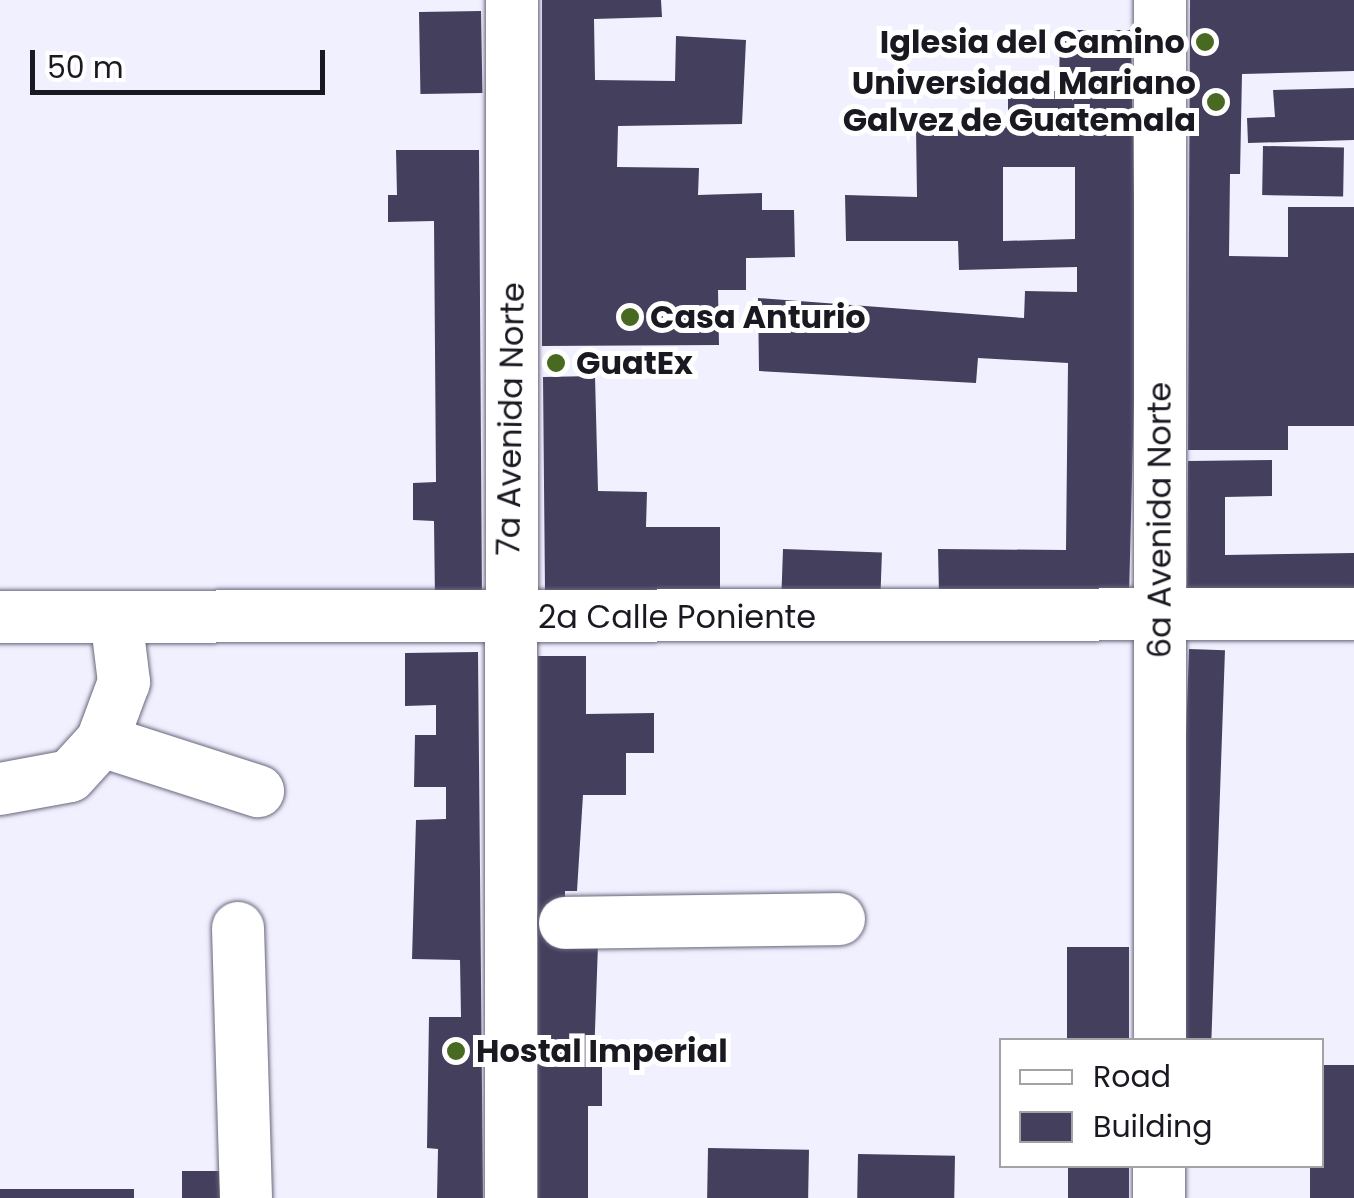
<!DOCTYPE html>
<html>
<head>
<meta charset="utf-8">
<style>
  body { margin:0 }
  #map { position:relative; width:1354px; height:1198px; overflow:hidden; background:#f1f0ff; font-family:Poppins,sans-serif }
  div>[style] { position:absolute }
  [style*='--x'] { left:calc(var(--x)*1px); top:calc(var(--y)*1px); width:calc(var(--w)*1px); rotate:calc(var(--a)*1deg) }
  .building>* { inset:0; background:#433f5d; transform-origin:0 0 }
  .roads { filter:drop-shadow(0 0 2px #69677c) drop-shadow(0 0 2px #69677c) }
  .minor>* { height:52px; margin:-26px; padding:0 26px; transform-origin:26px; border-radius:26px; background:#fff }
  .dots>* { width:28px; height:28px; translate:-50% -50%; box-sizing:border-box; border:5px solid #fff; border-radius:50% }
  span { translate:-50% -50%; white-space:nowrap; text-align:center; line-height:1.15; -webkit-text-stroke:10px #fff; paint-order:stroke }
  .poi-label { font-size:32px; color:#1a1921; font-weight:700 }
  .right { translate:-100% -50%; text-align:right }
  .left { translate:0 -50%; text-align:left }
  .street-label { font-size:32px; color:#1a1921 }
  .legend { position:absolute; left:999px; top:1038px; width:325px; height:130px; box-sizing:border-box; background:#fff; border:2px solid #a3a3a6; margin:0; padding:12px 18px; list-style:none; font-size:30px; color:#1a1921 }
  .legend li { display:flex; align-items:center; gap:20px; height:50px }
  .legend b { width:50px; border:2px solid #a3a3a6 }
  .scale { position:absolute; left:30px; top:50px; width:295px; height:45px; box-sizing:border-box; border:5px solid #1a1921; border-top:0; padding-left:12px; font-size:30px; line-height:35px; white-space:nowrap; color:#1a1921; -webkit-text-stroke:8px #fff; paint-order:stroke }
</style>
</head>
<body>
<div id="map">
  <div class="building">
    <div style="clip-path:polygon(542px 0,661px 0,662px 17px,594px 19px,595px 80px,675px 81px,676px 36px,746px 40px,742px 124px,618px 126px,617px 167px,699px 168px,698px 195px,762px 193px,762px 210px,794px 210px,795px 257px,746px 258px,746px 290px,718px 290px,719px 345px,542px 346px)"></div>
    <div style="clip-path:polygon(1190px 0,1354px 0,1354px 71px,1242px 74px,1240px 174px,1230px 174px,1229px 256px,1288px 257px,1288px 207px,1354px 207px,1354px 426px,1288px 426px,1288px 450px,1188px 450px)"></div>
    <div style="left:481px;top:11px;width:82px;height:62px;rotate:89deg"></div>
    <div style="clip-path:polygon(evenodd,1060px 30px,1131px 30px,1136px 320px,1129px 597px,939px 595px,938px 549px,1066px 550px,1068px 363px,978px 358px,976px 383px,759px 371px,758px 298px,1024px 318px,1025px 291px,1077px 292px,1077px 267px,959px 270px,958px 241px,846px 241px,845px 195px,917px 197px,916px 128px,1008px 126px,1008px 91px,1059px 91px,1060px 30px,1003px 167px,1075px 167px,1075px 239px,1003px 241px,1003px 167px)"></div>
    <div style="clip-path:polygon(1354px 88px,1354px 140px,1248px 143px,1247px 118px,1275px 117px,1273px 90px)"></div>
    <div style="left:1263px;top:146px;width:81px;height:49px;rotate:1deg"></div>
    <div style="clip-path:polygon(396px 150px,479px 150px,482px 601px,435px 601px,434px 521px,413px 520px,413px 483px,436px 482px,434px 221px,388px 222px,388px 195px,397px 195px)"></div>
    <div style="clip-path:polygon(595px 376px,598px 491px,647px 492px,646px 527px,720px 527px,720px 593px,545px 591px,543px 377px)"></div>
    <div style="clip-path:polygon(1272px 460px,1272px 496px,1225px 497px,1225px 555px,1354px 553px,1354px 595px,1187px 596px,1188px 461px)"></div>
    <div style="left:783px;top:549px;width:99px;height:44px;rotate:2deg"></div>
    <div style="left:1189px;top:649px;width:36px;height:391px;rotate:2deg"></div>
    <div style="clip-path:polygon(478px 652px,483px 1198px,437px 1198px,438px 1149px,427px 1148px,429px 1017px,461px 1017px,460px 960px,412px 959px,416px 820px,446px 819px,446px 787px,414px 787px,415px 735px,436px 735px,436px 705px,405px 706px,405px 653px)"></div>
    <div style="clip-path:polygon(538px 656px,586px 656px,586px 714px,654px 713px,654px 753px,626px 753px,626px 795px,583px 795px,577px 891px,565px 891px,565px 942px,598px 944px,594px 1059px,602px 1059px,602px 1106px,588px 1106px,588px 1198px,538px 1198px)"></div>
    <div style="left:1067px;top:947px;width:62px;height:93px"></div>
    <div style="clip-path:polygon(1322px 1065px,1354px 1065px,1354px 1198px,1310px 1198px,1310px 1166px,1322px 1166px)"></div>
    <div style="left:708px;top:1148px;width:101px;height:50px;rotate:1deg"></div>
    <div style="left:858px;top:1154px;width:97px;height:44px;rotate:1deg"></div>
    <div style="left:1068px;top:1166px;width:61px;height:32px"></div>
    <div style="left:182px;top:1171px;width:47px;height:27px"></div>
    <div style="left:0;top:1189px;width:134px;height:9px"></div>
  </div>
  <div class="roads">
    <div class="minor">
      <div style="--x:0;--y:617;--w:1354;--a:-0.13"></div>
      <div style="--x:102;--y:741;--w:164;--a:17.8"></div>
      <div style="--x:0;--y:789;--w:71;--a:-10.5"></div>
      <div style="--x:70;--y:776;--w:47;--a:-47.6"></div>
      <div style="--x:102;--y:741;--w:63;--a:-69.6"></div>
      <div style="--x:124;--y:682;--w:65;--a:-97"></div>
      <div style="--x:565;--y:923;--w:274;--a:-0.8"></div>
      <div style="--x:238;--y:928;--w:270;--a:88.3"></div>
      <div style="--x:1160;--y:1040;--w:1040;--a:-90"></div>
      <div style="--x:511;--y:1198;--w:1198;--a:-89.95"></div>
      <div style="--x:1159;--y:1198;--w:32;--a:-90"></div>
    </div>
  </div>
  <div class="dots">
    <div style="left:1205px;top:42px;background:#476920"></div>
    <div style="left:1216px;top:102px;background:#476920"></div>
    <div style="left:630px;top:317px;background:#476920"></div>
    <div style="left:556px;top:363px;background:#476920"></div>
    <div style="left:456px;top:1051px;background:#476920"></div>
  </div>
  <div class="poi-label">
    <span class="right" style="left:1185px;top:42px">Iglesia del Camino</span>
    <span class="right" style="left:1196px;top:102px">Universidad Mariano<br>Galvez de Guatemala</span>
    <span class="left" style="left:650px;top:317px">Casa Anturio</span>
    <span class="left" style="left:576px;top:363px">GuatEx</span>
    <span class="left" style="left:476px;top:1051px">Hostal Imperial</span>
  </div>
  <div class="street-label">
    <span style="left:511px;top:419px;rotate:-89deg">7a Avenida Norte</span>
    <span style="left:1160px;top:520px;rotate:-90deg">6a Avenida Norte</span>
    <span style="left:677px;top:617px">2a Calle Poniente</span>
  </div>
  <ul class="legend">
  <li><b style="height:12px;background:#fff"></b>Road</li>
  <li><b style="height:28px;background:#433f5d"></b>Building</li>
  </ul>
  <div class="scale">50 m</div>
</div>
</body>
</html>
